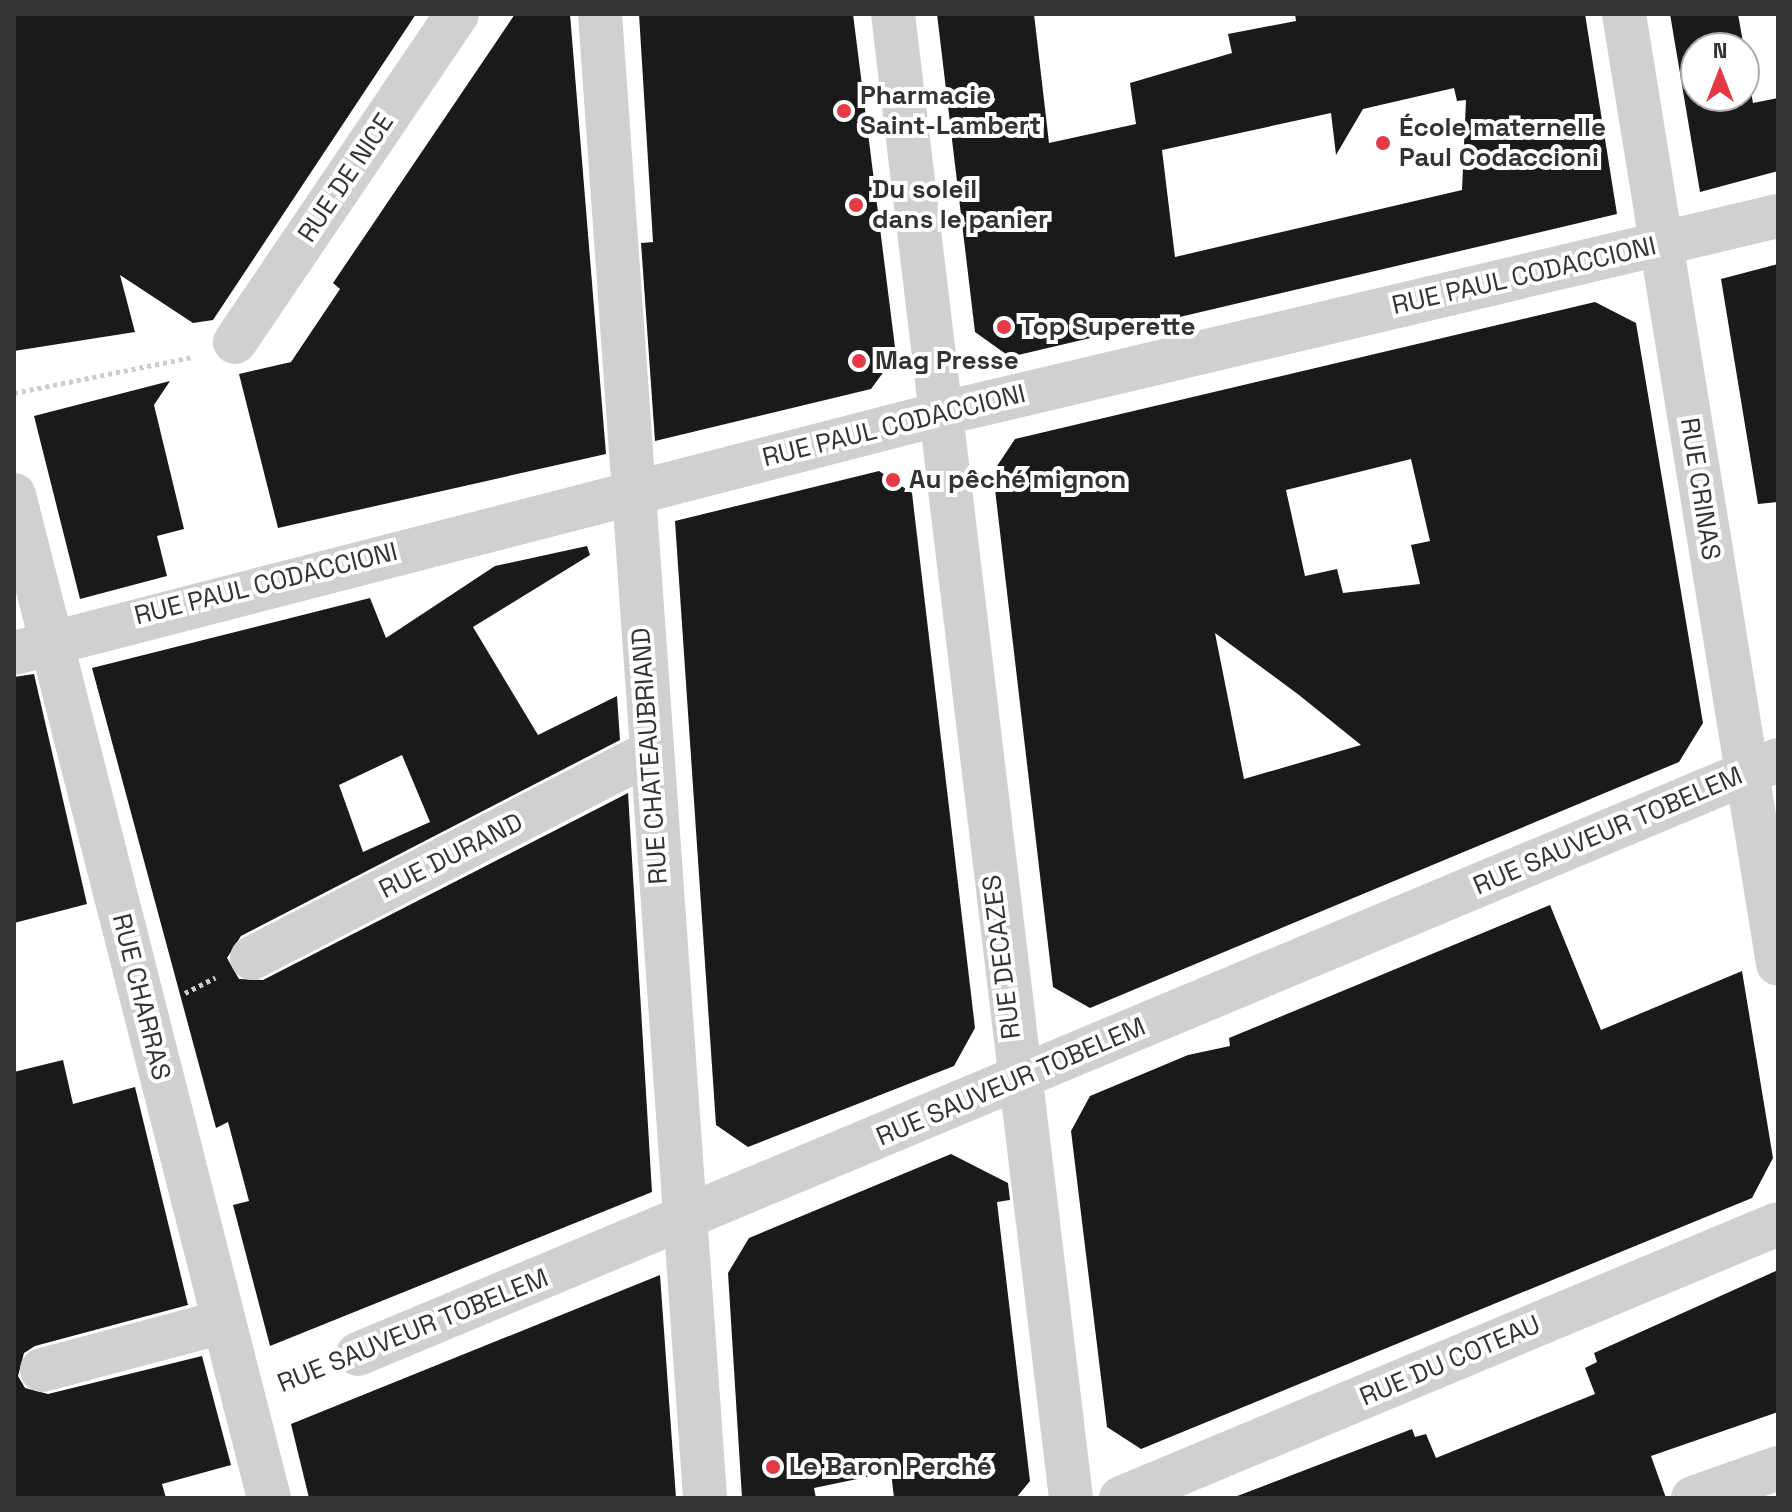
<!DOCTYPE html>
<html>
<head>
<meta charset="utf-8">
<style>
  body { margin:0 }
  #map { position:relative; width:1792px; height:1512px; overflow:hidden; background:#fff; font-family:"Space Grotesk",sans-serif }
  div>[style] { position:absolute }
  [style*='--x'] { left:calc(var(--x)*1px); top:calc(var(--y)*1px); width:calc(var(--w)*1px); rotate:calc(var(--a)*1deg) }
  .building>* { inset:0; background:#1a1a1a }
  .path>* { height:5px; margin-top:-2.5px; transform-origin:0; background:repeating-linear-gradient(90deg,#cdcdcd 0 4px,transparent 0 8px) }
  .minor>* { height:44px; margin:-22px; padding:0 22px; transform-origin:22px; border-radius:22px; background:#d0d0d0 }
  .dots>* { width:22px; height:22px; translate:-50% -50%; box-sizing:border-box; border:4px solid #fff; border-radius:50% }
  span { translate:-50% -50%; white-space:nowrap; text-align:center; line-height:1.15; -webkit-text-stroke:8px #fff; paint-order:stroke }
  .poi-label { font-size:26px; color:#333; font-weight:700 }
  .left { translate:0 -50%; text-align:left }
  .street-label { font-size:26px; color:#333 }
  .frame { position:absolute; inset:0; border:16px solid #333; pointer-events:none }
  .north { position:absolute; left:1680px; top:32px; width:80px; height:80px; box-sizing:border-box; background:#fff; border:2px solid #adadad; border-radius:50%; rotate:0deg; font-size:22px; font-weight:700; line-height:32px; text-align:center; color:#333 }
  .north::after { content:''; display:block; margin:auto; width:28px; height:36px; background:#e63946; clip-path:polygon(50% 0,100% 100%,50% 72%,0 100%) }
</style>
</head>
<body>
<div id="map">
  <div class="building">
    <div style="clip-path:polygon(14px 14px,416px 14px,213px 320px,193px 323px,120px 275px,135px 332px,14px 351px)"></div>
    <div style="clip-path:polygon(515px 14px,570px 14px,606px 454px,278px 528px,239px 374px,291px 362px,340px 289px,333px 283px)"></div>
    <div style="clip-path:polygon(639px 14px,853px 14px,896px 355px,871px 389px,655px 441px,641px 243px,653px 242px)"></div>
    <div style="clip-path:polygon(evenodd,937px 14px,1034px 14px,1049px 143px,1136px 124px,1130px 83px,1232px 53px,1228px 34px,1296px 21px,1295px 14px,1585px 14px,1617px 214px,1010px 357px,975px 332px,937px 14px,1454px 88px,1457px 101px,1466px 100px,1462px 190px,1175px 257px,1162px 150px,1331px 113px,1336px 155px,1363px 109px,1454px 88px)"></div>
    <div style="clip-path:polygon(1670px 14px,1738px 14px,1744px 48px,1696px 48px,1696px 96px,1744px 96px,1744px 49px,1753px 103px,1778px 98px,1778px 171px,1700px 192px)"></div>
    <div style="clip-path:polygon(1778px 264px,1778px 502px,1758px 504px,1721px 279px)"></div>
    <div style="clip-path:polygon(evenodd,1595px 302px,1636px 323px,1703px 723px,1679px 762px,1090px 1008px,1053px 987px,993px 472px,1015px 439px,1595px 302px,1411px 459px,1430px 541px,1411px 545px,1420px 584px,1343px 593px,1337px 569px,1305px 576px,1286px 490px,1411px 459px,1595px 302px,1215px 633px,1299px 695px,1361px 745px,1244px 779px,1215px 633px)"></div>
    <div style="clip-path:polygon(170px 381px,154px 405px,184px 529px,157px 536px,167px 576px,80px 599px,34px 416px)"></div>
    <div style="clip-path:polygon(879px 471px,912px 493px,975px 1028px,954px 1066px,748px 1147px,716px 1125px,675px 521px)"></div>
    <div style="clip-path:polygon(evenodd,587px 546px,590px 555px,473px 627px,538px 735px,617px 696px,620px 740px,241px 936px,227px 958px,239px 979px,263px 980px,628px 793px,652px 1192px,270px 1346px,233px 1205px,249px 1201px,228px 1122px,216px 1128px,92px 668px,370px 598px,386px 638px,495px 566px,587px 546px,402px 755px,430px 822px,363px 852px,339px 785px,402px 755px)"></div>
    <div style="clip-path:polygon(34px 674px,87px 904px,14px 923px,14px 677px)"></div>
    <div style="clip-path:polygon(1550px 905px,1601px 1030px,1742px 971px,1773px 1158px,1752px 1198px,1141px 1449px,1107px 1427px,1071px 1131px,1090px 1096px,1188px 1055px,1230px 1046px,1229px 1038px)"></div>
    <div style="clip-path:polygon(63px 1060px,73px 1104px,135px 1087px,188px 1305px,35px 1346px,24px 1353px,18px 1376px,25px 1388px,48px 1394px,202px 1356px,231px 1465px,162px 1484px,166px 1498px,14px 1498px,14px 1072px)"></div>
    <div style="clip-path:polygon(951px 1154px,1008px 1183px,1010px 1200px,997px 1202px,1030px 1481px,1016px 1498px,894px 1498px,891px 1472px,814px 1488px,816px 1498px,742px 1498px,728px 1273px,749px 1238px)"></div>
    <div style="clip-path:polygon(1778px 1270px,1778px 1412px,1651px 1456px,1666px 1498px,1232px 1498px,1412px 1429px,1415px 1437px,1426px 1434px,1436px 1458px,1595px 1394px,1585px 1368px,1597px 1362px,1594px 1353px)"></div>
    <div style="clip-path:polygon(660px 1275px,676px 1498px,309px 1498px,291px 1424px)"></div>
  </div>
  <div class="path">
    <div style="--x:14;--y:393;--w:183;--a:-11.4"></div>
    <div style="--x:185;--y:993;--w:34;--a:-27"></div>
    <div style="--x:285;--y:1384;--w:35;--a:-22"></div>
  </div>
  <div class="minor">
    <div style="--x:600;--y:14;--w:1488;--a:85.95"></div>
    <div style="--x:893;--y:14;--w:1495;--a:83.16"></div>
    <div style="--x:1624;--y:14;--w:962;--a:80.79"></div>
    <div style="--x:235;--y:342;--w:396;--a:-55.9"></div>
    <div style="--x:14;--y:495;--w:1035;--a:75.74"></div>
    <div style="--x:14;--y:653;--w:952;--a:-14.47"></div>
    <div style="--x:936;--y:415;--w:865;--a:-13.3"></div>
    <div style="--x:252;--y:958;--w:448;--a:-27.3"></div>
    <div style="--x:358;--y:1354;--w:1539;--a:-22.7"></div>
    <div style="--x:42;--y:1370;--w:187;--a:-14.9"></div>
    <div style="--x:1121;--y:1498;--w:712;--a:-22.64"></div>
    <div style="--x:1693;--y:1498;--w:90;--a:-19.4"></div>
  </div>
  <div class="dots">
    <div style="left:844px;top:111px;background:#e63946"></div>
    <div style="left:1383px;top:143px;background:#e63946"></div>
    <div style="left:856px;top:205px;background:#e63946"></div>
    <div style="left:1004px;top:327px;background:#e63946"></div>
    <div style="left:859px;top:361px;background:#e63946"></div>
    <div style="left:893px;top:480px;background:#e63946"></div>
    <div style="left:773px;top:1467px;background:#e63946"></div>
  </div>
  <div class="poi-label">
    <span class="left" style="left:860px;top:111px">Pharmacie<br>Saint-Lambert</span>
    <span class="left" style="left:1399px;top:143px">École maternelle<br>Paul Codaccioni</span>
    <span class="left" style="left:872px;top:205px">Du soleil<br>dans le panier</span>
    <span class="left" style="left:1020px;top:327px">Top Superette</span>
    <span class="left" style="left:875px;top:361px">Mag Presse</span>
    <span class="left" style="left:909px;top:480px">Au pêché mignon</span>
    <span class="left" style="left:789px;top:1467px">Le Baron Perché</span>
  </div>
  <div class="street-label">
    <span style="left:346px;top:178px;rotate:-56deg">RUE DE NICE</span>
    <span style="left:1524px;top:276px;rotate:-13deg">RUE PAUL CODACCIONI</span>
    <span style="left:894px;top:426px;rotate:-14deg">RUE PAUL CODACCIONI</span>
    <span style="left:1700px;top:489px;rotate:81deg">RUE CRINAS</span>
    <span style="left:266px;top:584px;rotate:-14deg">RUE PAUL CODACCIONI</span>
    <span style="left:650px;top:756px;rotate:-94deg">RUE CHATEAUBRIAND</span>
    <span style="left:1608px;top:831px;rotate:-23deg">RUE SAUVEUR TOBELEM</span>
    <span style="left:451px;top:856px;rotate:-27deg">RUE DURAND</span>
    <span style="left:1002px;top:957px;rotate:-97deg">RUE DECAZES</span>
    <span style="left:141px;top:997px;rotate:76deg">RUE CHARRAS</span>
    <span style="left:1011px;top:1082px;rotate:-23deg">RUE SAUVEUR TOBELEM</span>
    <span style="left:413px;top:1331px;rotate:-22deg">RUE SAUVEUR TOBELEM</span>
    <span style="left:1450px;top:1361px;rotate:-23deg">RUE DU COTEAU</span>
  </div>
  <div class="frame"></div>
  <div class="north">N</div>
</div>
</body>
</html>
